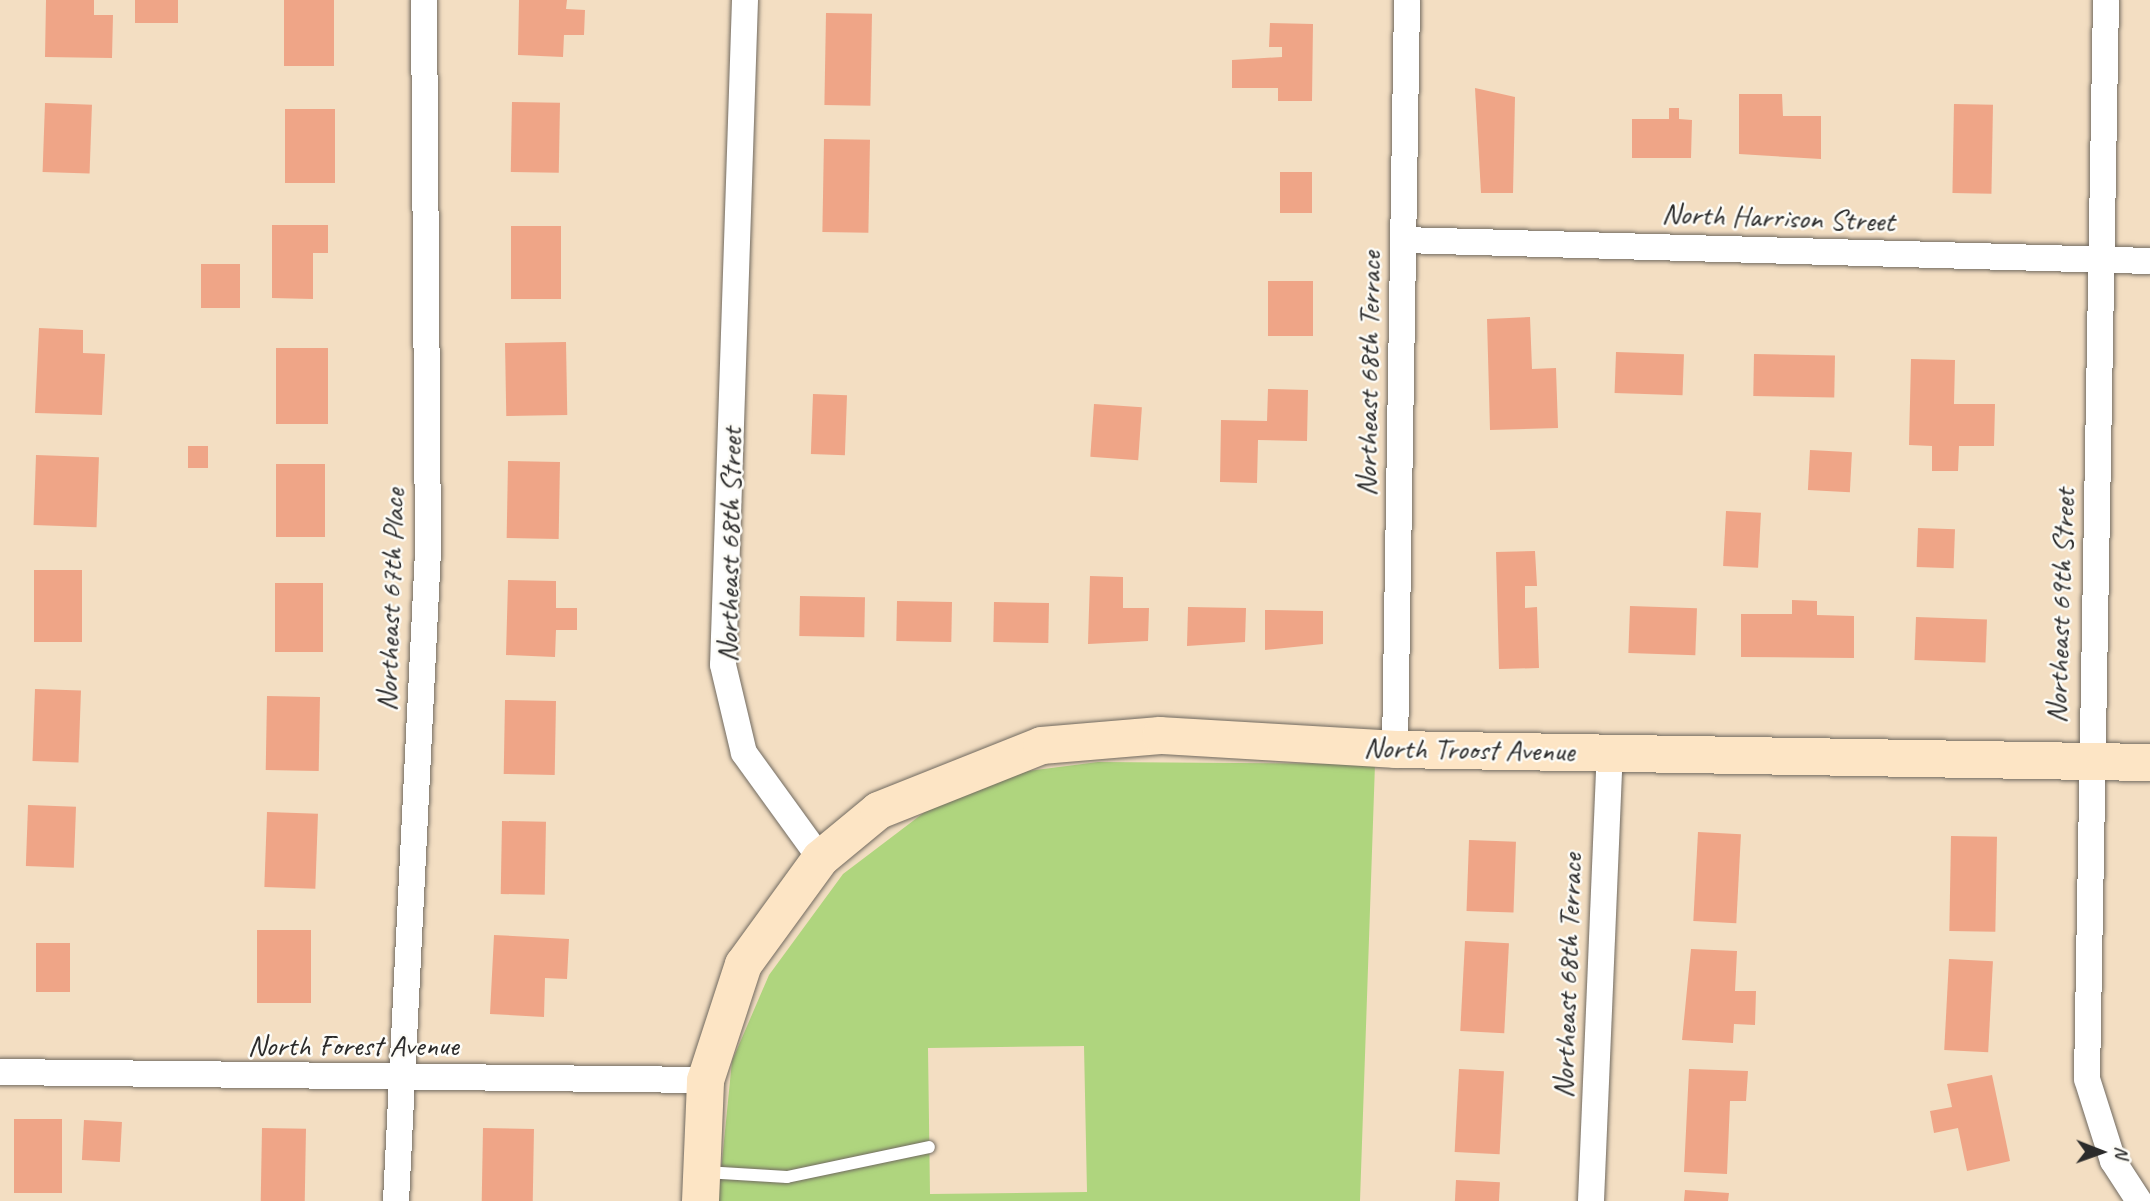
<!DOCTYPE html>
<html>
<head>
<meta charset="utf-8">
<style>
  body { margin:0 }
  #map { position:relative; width:2150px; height:1201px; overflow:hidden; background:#f3dec2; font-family:Caveat,sans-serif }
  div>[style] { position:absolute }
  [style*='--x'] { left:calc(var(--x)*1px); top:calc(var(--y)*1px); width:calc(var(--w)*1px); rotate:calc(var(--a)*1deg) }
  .green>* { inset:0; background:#afd57e }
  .building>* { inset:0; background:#efa587; transform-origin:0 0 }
  .roads { filter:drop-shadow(0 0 2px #716a60) drop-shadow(0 0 2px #716a60) }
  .lane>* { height:12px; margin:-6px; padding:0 6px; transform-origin:6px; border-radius:6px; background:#fff }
  .street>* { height:26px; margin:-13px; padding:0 13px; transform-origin:13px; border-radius:13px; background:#fff }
  .secondary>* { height:37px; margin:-18.5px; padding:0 18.5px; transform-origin:18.5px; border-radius:18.5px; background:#fde5c5 }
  span { translate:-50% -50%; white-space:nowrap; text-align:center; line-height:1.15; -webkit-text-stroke:5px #fdfcf7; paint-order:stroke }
  .street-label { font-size:30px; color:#2b2b2b }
  .north { position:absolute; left:2066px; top:1117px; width:70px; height:70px; -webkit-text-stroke:5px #fdfcf7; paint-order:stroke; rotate:91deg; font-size:19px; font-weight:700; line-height:28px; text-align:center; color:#2b2b2b }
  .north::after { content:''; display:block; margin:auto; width:24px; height:32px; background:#2b2b2b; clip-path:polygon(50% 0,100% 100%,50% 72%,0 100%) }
</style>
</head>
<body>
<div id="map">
  <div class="green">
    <div style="clip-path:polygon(evenodd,1098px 762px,1375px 764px,1360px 1201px,718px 1201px,732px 1061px,769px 975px,843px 874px,934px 805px,1028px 771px,1098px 762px,1084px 1046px,1087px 1192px,930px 1194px,928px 1048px,1084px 1046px)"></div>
  </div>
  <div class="building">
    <div style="clip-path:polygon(46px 0,94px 0,94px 15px,113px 15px,112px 58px,45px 57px)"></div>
    <div style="left:135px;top:0;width:43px;height:23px"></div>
    <div style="left:284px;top:0;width:50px;height:66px"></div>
    <div style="clip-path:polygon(519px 0,567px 0,566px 9px,585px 10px,584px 35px,564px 35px,563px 57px,518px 55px)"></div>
    <div style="left:826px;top:13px;width:46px;height:92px;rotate:1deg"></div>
    <div style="clip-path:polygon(1270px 23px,1313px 24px,1312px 101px,1278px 101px,1278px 88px,1232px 88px,1232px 60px,1282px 57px,1282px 47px,1269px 47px)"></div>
    <div style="clip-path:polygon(1475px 88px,1515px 97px,1513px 193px,1481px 193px)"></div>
    <div style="clip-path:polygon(1739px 94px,1782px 94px,1783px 116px,1821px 116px,1821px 159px,1739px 154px)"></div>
    <div style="left:512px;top:102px;width:48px;height:70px;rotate:1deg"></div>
    <div style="left:45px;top:103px;width:47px;height:69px;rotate:2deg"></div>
    <div style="left:1954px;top:104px;width:39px;height:89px;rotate:1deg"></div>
    <div style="clip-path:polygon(1669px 108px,1679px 108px,1679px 119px,1692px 120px,1691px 158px,1632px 158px,1632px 119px,1669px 119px)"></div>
    <div style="left:285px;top:109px;width:50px;height:74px"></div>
    <div style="left:824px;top:139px;width:46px;height:93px;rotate:1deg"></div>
    <div style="left:1280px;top:172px;width:32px;height:41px"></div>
    <div style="clip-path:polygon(272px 225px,328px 225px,328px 253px,313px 253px,313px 299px,272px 298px)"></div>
    <div style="left:511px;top:226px;width:50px;height:73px"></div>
    <div style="left:201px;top:264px;width:39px;height:44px"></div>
    <div style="left:1268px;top:281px;width:45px;height:55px"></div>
    <div style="clip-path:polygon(1530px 317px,1532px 369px,1556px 368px,1558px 428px,1490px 430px,1487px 319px)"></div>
    <div style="clip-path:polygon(39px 328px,83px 330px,83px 353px,105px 354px,102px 415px,35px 413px)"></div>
    <div style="left:566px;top:342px;width:73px;height:61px;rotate:89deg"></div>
    <div style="left:276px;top:348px;width:52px;height:76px"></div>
    <div style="left:1616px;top:352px;width:68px;height:41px;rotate:2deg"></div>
    <div style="left:1754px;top:354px;width:81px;height:42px;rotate:1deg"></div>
    <div style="clip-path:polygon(1911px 359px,1955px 360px,1954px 404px,1995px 404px,1994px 446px,1959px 446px,1958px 471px,1932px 471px,1932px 446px,1909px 445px)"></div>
    <div style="clip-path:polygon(1268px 389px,1308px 390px,1307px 441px,1258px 440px,1257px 483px,1220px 482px,1221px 420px,1267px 421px)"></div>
    <div style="left:813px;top:394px;width:34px;height:60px;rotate:2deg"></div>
    <div style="left:1094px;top:404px;width:48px;height:53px;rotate:4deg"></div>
    <div style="left:208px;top:446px;width:22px;height:20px;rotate:90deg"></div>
    <div style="left:1810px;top:450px;width:42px;height:40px;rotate:3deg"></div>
    <div style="left:36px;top:455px;width:63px;height:70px;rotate:2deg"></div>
    <div style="left:508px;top:461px;width:52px;height:77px;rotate:1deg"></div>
    <div style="left:276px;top:464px;width:49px;height:73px"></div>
    <div style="left:1726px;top:511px;width:35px;height:55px;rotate:3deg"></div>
    <div style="left:1918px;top:528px;width:37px;height:39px;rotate:2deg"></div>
    <div style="clip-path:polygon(1535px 551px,1537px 586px,1525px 586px,1525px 608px,1537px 607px,1539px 668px,1499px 669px,1496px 552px)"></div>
    <div style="left:34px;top:570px;width:48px;height:72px"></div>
    <div style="clip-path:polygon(1090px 576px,1123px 577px,1123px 608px,1149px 608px,1148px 641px,1088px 644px)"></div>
    <div style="clip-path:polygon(508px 580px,556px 581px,556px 608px,577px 608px,577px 630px,556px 630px,555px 657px,506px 655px)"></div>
    <div style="left:275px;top:583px;width:48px;height:69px"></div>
    <div style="left:800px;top:596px;width:65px;height:40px;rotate:1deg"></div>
    <div style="clip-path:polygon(1792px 600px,1817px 601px,1817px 615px,1854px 616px,1854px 658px,1741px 657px,1741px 614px,1792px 614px)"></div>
    <div style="left:897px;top:601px;width:55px;height:40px;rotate:1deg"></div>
    <div style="left:994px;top:602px;width:55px;height:40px;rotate:1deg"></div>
    <div style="left:1630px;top:606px;width:67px;height:47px;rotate:2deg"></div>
    <div style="clip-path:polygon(1188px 607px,1246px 608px,1245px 642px,1187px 646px)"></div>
    <div style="clip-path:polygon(1265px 610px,1323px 611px,1323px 644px,1265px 650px)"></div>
    <div style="left:1916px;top:617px;width:71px;height:43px;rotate:2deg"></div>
    <div style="left:35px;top:689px;width:46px;height:72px;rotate:2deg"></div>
    <div style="left:267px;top:696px;width:53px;height:74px;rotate:1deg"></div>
    <div style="left:505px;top:700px;width:51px;height:74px;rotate:1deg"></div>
    <div style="left:28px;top:805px;width:48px;height:61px;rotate:2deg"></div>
    <div style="left:267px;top:812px;width:51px;height:75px;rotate:2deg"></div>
    <div style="left:502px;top:821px;width:44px;height:73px;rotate:1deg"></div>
    <div style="left:1698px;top:832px;width:43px;height:89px;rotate:3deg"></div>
    <div style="left:1951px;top:836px;width:46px;height:95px;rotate:1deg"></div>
    <div style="left:1469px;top:840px;width:47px;height:71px;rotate:2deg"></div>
    <div style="left:257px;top:930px;width:54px;height:73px"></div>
    <div style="clip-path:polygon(494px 935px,569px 939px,567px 979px,545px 978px,544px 1017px,490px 1014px)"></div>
    <div style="left:1465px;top:941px;width:44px;height:90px;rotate:3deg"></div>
    <div style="left:36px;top:943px;width:34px;height:49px"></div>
    <div style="clip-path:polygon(1691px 949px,1737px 951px,1735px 991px,1756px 991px,1755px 1025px,1734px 1024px,1733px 1043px,1682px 1040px)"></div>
    <div style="left:1949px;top:959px;width:44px;height:91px;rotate:3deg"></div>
    <div style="left:1459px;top:1069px;width:45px;height:83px;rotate:3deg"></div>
    <div style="clip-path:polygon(1689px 1069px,1748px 1071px,1746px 1101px,1730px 1101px,1727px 1174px,1684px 1172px)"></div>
    <div style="clip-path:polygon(1992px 1075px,2010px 1161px,1967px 1171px,1958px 1128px,1934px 1133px,1930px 1111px,1952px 1107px,1947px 1084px)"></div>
    <div style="left:14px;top:1119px;width:48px;height:74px"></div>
    <div style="left:84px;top:1120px;width:38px;height:40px;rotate:3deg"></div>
    <div style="left:262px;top:1128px;width:44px;height:73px;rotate:1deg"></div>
    <div style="left:483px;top:1128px;width:51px;height:73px;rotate:1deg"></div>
    <div style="left:1456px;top:1180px;width:44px;height:21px;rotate:3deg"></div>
    <div style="clip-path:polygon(1685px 1190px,1729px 1193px,1728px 1201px,1684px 1201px)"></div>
  </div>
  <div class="roads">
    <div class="lane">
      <div style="--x:705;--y:1172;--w:82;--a:3.5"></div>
      <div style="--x:787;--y:1177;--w:145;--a:-11.9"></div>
    </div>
    <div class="street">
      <div style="--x:745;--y:0;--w:665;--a:91.89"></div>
      <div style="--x:723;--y:665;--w:90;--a:76.6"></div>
      <div style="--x:744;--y:753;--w:130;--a:54.1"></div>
      <div style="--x:2106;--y:0;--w:1079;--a:91.01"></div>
      <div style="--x:2087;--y:1079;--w:86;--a:72.4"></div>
      <div style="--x:2113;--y:1161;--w:48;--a:57"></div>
      <div style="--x:1403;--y:240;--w:747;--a:1.61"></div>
      <div style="--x:1395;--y:749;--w:749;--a:-89.08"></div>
      <div style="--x:0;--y:1072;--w:705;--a:0.65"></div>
      <div style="--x:396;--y:1201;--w:651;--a:-87.18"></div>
      <div style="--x:428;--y:551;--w:551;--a:-90.42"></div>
      <div style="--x:1591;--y:1201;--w:448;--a:-87.6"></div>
    </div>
    <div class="secondary">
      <div style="--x:700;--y:1201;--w:121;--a:-87.6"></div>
      <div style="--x:705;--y:1080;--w:122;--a:-71.9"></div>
      <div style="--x:743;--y:964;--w:131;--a:-54"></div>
      <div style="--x:820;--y:858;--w:75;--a:-39.6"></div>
      <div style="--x:878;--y:810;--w:175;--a:-21.7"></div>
      <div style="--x:1041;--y:745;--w:119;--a:-4.8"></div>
      <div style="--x:1160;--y:735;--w:235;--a:3.4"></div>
      <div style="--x:1395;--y:749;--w:755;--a:0.99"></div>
    </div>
  </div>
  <div class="street-label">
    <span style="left:1778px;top:217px;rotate:2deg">North Harrison Street</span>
    <span style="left:1368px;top:374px;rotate:-89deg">Northeast 68th Terrace</span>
    <span style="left:729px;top:545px;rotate:-89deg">Northeast 68th Street</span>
    <span style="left:390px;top:600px;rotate:-88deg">Northeast 67th Place</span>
    <span style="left:2060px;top:606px;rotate:-88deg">Northeast 69th Street</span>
    <span style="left:1469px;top:749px;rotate:1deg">North Troost Avenue</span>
    <span style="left:1567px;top:976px;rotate:-88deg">Northeast 68th Terrace</span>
    <span style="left:353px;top:1045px">North Forest Avenue</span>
  </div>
  <div class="north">N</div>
</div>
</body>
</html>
